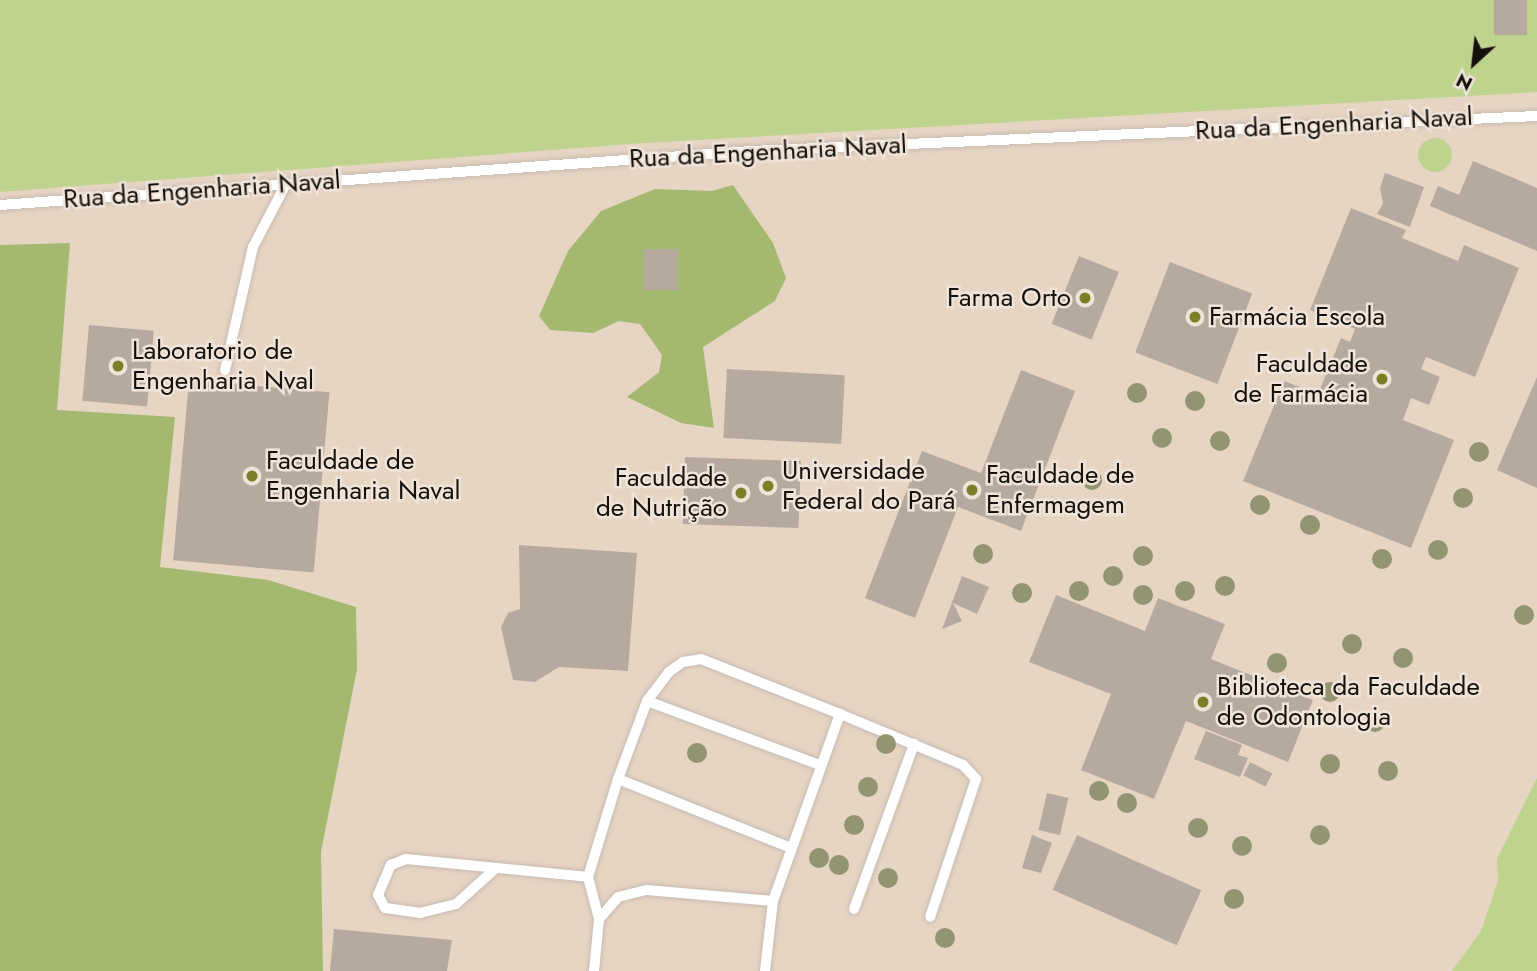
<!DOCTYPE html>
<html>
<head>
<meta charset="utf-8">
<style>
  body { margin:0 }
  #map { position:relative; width:1537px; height:971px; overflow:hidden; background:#f0e3d8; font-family:Jost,sans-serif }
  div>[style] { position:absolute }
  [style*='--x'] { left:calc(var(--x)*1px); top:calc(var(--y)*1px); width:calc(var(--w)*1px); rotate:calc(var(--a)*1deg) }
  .built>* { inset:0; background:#e7d5c4; transform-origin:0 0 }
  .green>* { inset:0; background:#bed38d }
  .round { border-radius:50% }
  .forest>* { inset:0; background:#a4b96f }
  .building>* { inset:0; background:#b6aa9f; transform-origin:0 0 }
  .roads { filter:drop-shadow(0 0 2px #c8bbb1) drop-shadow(0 0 2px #c8bbb1) }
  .service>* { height:10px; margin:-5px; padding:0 5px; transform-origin:5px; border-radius:5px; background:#fff }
  .trees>* { width:20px; height:20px; margin:-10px; border-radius:50%; background:#929472 }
  .dots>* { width:19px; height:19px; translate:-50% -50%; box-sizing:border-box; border:4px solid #f0e3d8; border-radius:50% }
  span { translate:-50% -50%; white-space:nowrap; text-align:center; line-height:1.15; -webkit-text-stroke:5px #f0e3d8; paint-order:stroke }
  .street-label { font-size:26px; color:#15110d }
  .poi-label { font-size:26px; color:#15110d }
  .right { translate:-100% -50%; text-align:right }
  .left { translate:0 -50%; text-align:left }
  .north { position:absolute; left:1439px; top:28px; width:70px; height:70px; -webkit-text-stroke:5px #f0e3d8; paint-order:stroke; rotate:207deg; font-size:19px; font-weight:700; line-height:28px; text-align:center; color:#15110d }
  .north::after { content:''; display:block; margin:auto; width:24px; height:32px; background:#15110d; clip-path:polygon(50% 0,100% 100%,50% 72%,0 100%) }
</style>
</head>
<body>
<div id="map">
  <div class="built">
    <div style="left:0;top:0;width:1537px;height:971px"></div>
  </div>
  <div class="green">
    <div style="clip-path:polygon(0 0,1537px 0,1537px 92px,644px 143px,0 192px)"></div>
    <div class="round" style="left:1418px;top:138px;width:34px;height:34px"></div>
    <div style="clip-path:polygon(1537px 778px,1537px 971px,1452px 971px,1481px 931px,1498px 881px,1497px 859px)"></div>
  </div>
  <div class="forest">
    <div style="clip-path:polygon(733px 185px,773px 243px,786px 278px,775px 301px,703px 347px,714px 428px,681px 423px,627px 397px,659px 372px,662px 355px,640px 324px,619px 321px,593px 333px,550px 330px,539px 316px,568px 251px,601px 211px,655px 189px,712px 191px)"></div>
    <div style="clip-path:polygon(70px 243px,57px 410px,175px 417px,160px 567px,268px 580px,356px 607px,357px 669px,321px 852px,323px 971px,0 971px,0 245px)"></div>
  </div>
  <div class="building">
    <div style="left:1494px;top:0;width:33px;height:35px"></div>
    <div style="clip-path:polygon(1473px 161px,1537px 188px,1537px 251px,1430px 206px,1438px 186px,1459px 195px)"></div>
    <div style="clip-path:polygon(1385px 173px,1424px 187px,1410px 227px,1377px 214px,1383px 203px,1380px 188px)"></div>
    <div style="clip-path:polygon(1351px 208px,1406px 230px,1402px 238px,1458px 261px,1464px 245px,1519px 268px,1475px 377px,1426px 357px,1421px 369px,1440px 377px,1429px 405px,1411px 398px,1403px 420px,1454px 440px,1411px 548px,1243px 481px,1284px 381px,1318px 394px,1341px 338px,1350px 342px,1355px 329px,1310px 310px)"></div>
    <div style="left:644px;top:249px;width:34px;height:41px"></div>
    <div style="left:1079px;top:256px;width:43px;height:73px;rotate:22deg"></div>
    <div style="left:1170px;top:262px;width:88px;height:97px;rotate:21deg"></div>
    <div style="left:89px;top:325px;width:65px;height:76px;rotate:5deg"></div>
    <div style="left:727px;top:369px;width:118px;height:69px;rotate:3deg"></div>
    <div style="clip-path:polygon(1021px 370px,1075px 391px,1021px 531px,958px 507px,915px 618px,865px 598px,922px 451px,981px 473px)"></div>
    <div style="clip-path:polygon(1537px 377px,1537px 488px,1497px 470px)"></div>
    <div style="left:189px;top:380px;width:141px;height:181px;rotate:5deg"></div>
    <div style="left:685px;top:457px;width:116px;height:67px;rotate:2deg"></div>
    <div style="clip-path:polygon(519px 545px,637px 553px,628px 671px,559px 667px,535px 682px,513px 680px,501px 627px,508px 613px,520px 609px)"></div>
    <div style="clip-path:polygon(962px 576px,989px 587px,977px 614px,953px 603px,962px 621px,942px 629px)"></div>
    <div style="clip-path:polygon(1056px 595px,1145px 631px,1158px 598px,1225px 624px,1211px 659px,1313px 700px,1288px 762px,1186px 721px,1154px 799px,1081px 770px,1111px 694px,1029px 662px)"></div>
    <div style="clip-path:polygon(1206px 731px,1242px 745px,1238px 755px,1248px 758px,1240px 777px,1194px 759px)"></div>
    <div style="left:1250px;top:762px;width:25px;height:15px;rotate:27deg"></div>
    <div style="left:1047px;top:793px;width:22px;height:38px;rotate:13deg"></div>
    <div style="clip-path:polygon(1032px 835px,1052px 843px,1041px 873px,1022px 868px)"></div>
    <div style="left:1077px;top:835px;width:136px;height:60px;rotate:24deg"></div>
    <div style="clip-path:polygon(334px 929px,452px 940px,447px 971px,330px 971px)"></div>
  </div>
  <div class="roads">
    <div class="service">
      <div style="--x:0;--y:205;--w:753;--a:-4.11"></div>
      <div style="--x:751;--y:151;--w:787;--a:-2.55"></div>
      <div style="--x:225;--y:370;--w:126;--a:-77.2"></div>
      <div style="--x:253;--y:247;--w:71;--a:-62.4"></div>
      <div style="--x:647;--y:701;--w:36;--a:-53"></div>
      <div style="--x:669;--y:672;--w:17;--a:-36"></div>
      <div style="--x:683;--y:662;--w:18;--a:-9"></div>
      <div style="--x:701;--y:659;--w:149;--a:21.6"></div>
      <div style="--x:618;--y:779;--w:83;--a:-69.6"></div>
      <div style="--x:647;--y:701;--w:184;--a:20.3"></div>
      <div style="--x:496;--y:868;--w:54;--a:138"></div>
      <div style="--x:456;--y:904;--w:36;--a:166"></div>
      <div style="--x:421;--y:913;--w:36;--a:-172"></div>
      <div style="--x:385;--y:908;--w:15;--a:-118"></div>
      <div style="--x:378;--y:895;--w:33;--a:-67"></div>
      <div style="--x:391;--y:865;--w:16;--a:-22"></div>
      <div style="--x:406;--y:859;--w:183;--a:5.6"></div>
      <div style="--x:854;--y:909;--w:176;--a:-70"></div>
      <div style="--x:599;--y:919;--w:43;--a:-104.7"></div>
      <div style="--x:588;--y:877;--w:102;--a:-73"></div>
      <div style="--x:618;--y:779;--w:186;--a:21.7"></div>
      <div style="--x:594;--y:971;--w:52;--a:-84.5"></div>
      <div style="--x:599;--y:919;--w:29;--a:-49"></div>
      <div style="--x:618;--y:897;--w:30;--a:-14"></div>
      <div style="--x:647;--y:890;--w:126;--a:5"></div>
      <div style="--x:765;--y:971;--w:70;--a:-83.5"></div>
      <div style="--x:773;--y:901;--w:199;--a:-70.3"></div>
      <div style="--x:840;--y:714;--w:133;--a:22.5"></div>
      <div style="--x:963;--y:765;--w:19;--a:47"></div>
      <div style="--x:976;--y:779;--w:145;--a:108.4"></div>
    </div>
  </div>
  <div class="trees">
    <div style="left:1137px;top:393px"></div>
    <div style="left:1195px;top:401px"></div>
    <div style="left:1162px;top:438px"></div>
    <div style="left:1220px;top:441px"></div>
    <div style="left:1479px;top:452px"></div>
    <div style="left:1092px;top:480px"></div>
    <div style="left:1463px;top:498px"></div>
    <div style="left:1260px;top:505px"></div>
    <div style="left:1310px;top:525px"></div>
    <div style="left:1438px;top:550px"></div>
    <div style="left:983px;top:554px"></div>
    <div style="left:1143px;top:556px"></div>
    <div style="left:1382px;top:559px"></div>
    <div style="left:1113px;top:576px"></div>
    <div style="left:1225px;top:586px"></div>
    <div style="left:1079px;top:591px"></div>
    <div style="left:1185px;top:591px"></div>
    <div style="left:1022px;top:593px"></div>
    <div style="left:1143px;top:595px"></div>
    <div style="left:1524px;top:615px"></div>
    <div style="left:1352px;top:644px"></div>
    <div style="left:1403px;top:658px"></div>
    <div style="left:1277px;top:663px"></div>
    <div style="left:1330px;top:692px"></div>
    <div style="left:1375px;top:722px"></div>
    <div style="left:886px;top:744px"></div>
    <div style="left:697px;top:753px"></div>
    <div style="left:1330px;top:764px"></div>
    <div style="left:1388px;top:771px"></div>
    <div style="left:868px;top:787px"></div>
    <div style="left:1099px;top:791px"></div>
    <div style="left:1127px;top:803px"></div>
    <div style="left:854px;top:825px"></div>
    <div style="left:1198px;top:828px"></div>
    <div style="left:1320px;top:835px"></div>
    <div style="left:1242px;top:846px"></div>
    <div style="left:819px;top:858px"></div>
    <div style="left:839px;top:865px"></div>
    <div style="left:888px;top:878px"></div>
    <div style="left:1234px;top:899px"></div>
    <div style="left:945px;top:938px"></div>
  </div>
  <div class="dots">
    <div style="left:1085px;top:298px;background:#7c7f28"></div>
    <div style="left:1195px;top:317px;background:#7c7f28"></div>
    <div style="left:118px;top:366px;background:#7c7f28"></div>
    <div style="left:1382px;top:379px;background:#7c7f28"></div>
    <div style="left:252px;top:476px;background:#7c7f28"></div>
    <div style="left:768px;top:486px;background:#7c7f28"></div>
    <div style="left:972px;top:490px;background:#7c7f28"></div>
    <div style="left:741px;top:493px;background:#7c7f28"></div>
    <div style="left:1203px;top:702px;background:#7c7f28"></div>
  </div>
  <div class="street-label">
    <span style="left:1334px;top:124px;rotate:-3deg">Rua da Engenharia Naval</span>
    <span style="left:768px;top:152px;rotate:-3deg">Rua da Engenharia Naval</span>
    <span style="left:202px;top:190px;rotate:-4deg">Rua da Engenharia Naval</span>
  </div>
  <div class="poi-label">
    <span class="right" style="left:1071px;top:298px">Farma Orto</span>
    <span class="left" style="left:1209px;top:317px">Farmácia Escola</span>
    <span class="left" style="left:132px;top:366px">Laboratorio de<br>Engenharia Nval</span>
    <span class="right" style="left:1368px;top:379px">Faculdade<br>de Farmácia</span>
    <span class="left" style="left:266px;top:476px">Faculdade de<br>Engenharia Naval</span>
    <span class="left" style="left:782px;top:486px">Universidade<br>Federal do Pará</span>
    <span class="left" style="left:986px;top:490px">Faculdade de<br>Enfermagem</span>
    <span class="right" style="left:727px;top:493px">Faculdade<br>de Nutrição</span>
    <span class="left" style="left:1217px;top:702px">Biblioteca da Faculdade<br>de Odontologia</span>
  </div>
  <div class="north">N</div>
</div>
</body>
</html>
